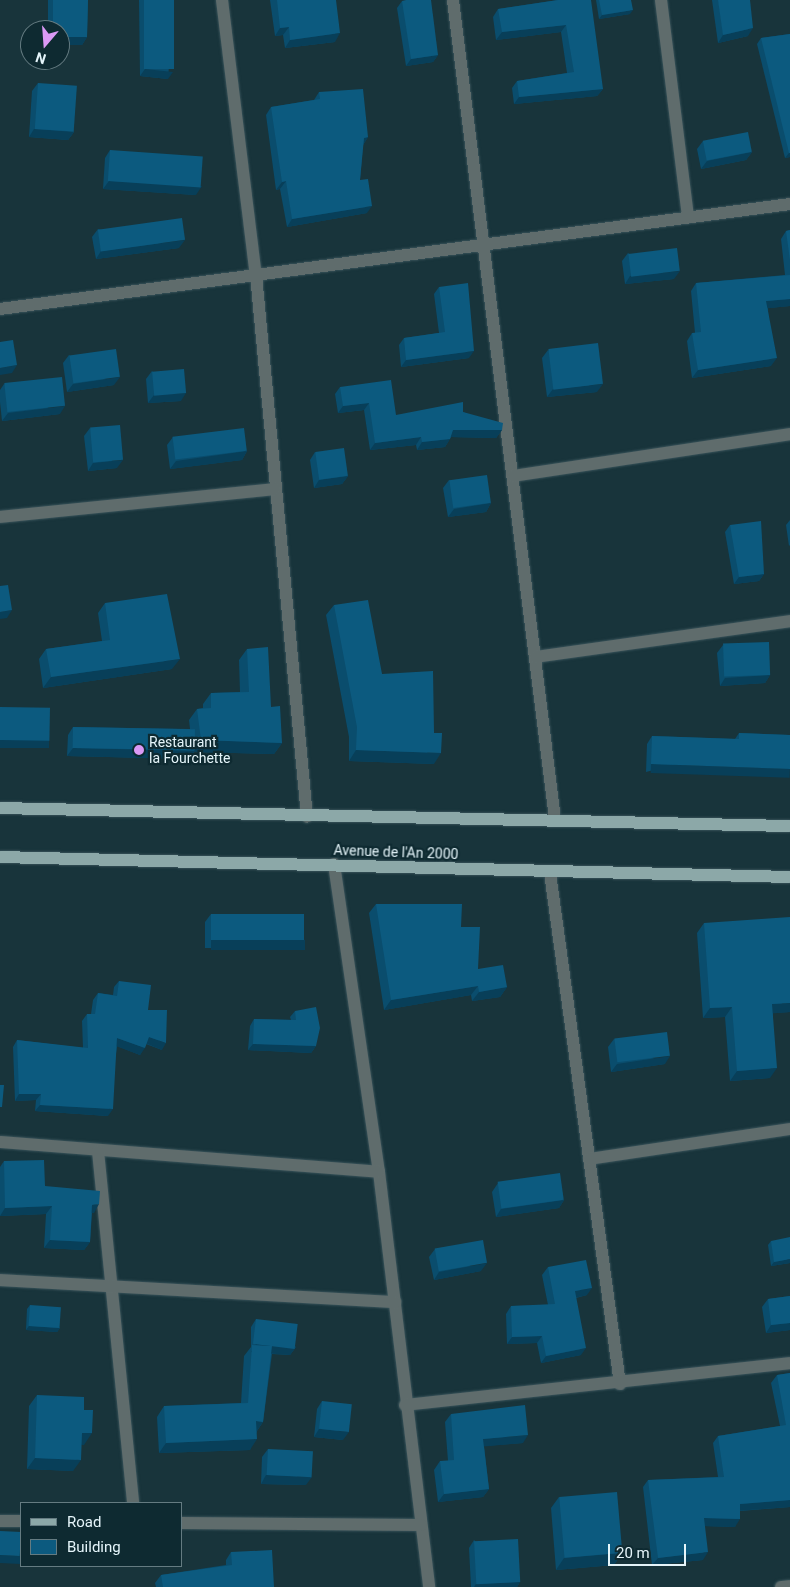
<!DOCTYPE html>
<html>
<head>
<meta charset="utf-8">
<style>
  body { margin:0 }
  #map { position:relative; width:790px; height:1587px; overflow:hidden; background:#18343b; font-family:Roboto,sans-serif }
  div>[style] { position:absolute }
  [style*='--x'] { left:calc(var(--x)*1px); top:calc(var(--y)*1px); width:calc(var(--w)*1px); rotate:calc(var(--a)*1deg) }
  .roads { filter:drop-shadow(0 0 1px #39535a) drop-shadow(0 0 1px #39535a) }
  .minor>* { height:12px; margin:-6px; padding:0 6px; transform-origin:6px; border-radius:6px; background:#5f6c6c }
  .major>* { height:12px; margin:-6px; padding:0 6px; transform-origin:6px; border-radius:6px; background:#8ca8a8 }
  .wall>* { inset:0; background:#0a4d6d }
  .shaded-wall>* { inset:0; background:#083f59; transform-origin:0 0 }
  .building>* { inset:0; background:#0c5a7f; transform-origin:0 0 }
  .dots>* { width:14px; height:14px; translate:-50% -50%; box-sizing:border-box; border:2px solid #0e2a31; border-radius:50% }
  span { translate:-50% -50%; white-space:nowrap; text-align:center; line-height:1.15; -webkit-text-stroke:4.5px #0e2a31; paint-order:stroke }
  .poi-label { font-size:14px; color:#e5f5fa }
  .left { translate:0 -50%; text-align:left }
  .street-label { font-size:14px; color:#e5f5fa }
  .legend { position:absolute; left:20px; top:1502px; width:162px; height:65px; box-sizing:border-box; background:#0e2a31; border:1px solid #647b81; margin:0; padding:6px 9px; list-style:none; font-size:15px; color:#e5f5fa }
  .legend li { display:flex; align-items:center; gap:10px; height:25px }
  .legend b { width:25px; border:1px solid #647b81 }
  .north { position:absolute; left:20px; top:20px; width:50px; height:50px; box-sizing:border-box; background:#0e2a31; border:1px solid #647b81; border-radius:50%; rotate:198deg; font-size:14px; font-weight:700; line-height:20px; text-align:center; color:#e5f5fa }
  .north::after { content:''; display:block; margin:auto; width:18px; height:22px; background:#db99f5; clip-path:polygon(50% 0,100% 100%,50% 72%,0 100%) }
  .scale { position:absolute; left:608px; top:1544px; width:78px; height:22px; box-sizing:border-box; border:2px solid #e5f5fa; border-top:0; padding-left:6px; font-size:15px; line-height:18px; white-space:nowrap; color:#e5f5fa; -webkit-text-stroke:4px #0e2a31; paint-order:stroke }
</style>
</head>
<body>
<div id="map">
  <div class="roads">
    <div class="minor">
      <div style="--x:222;--y:0;--w:277;--a:83"></div>
      <div style="--x:256;--y:275;--w:544;--a:84.62"></div>
      <div style="--x:453;--y:0;--w:825;--a:82.9"></div>
      <div style="--x:661;--y:0;--w:219;--a:82.9"></div>
      <div style="--x:0;--y:309;--w:797;--a:-7.57"></div>
      <div style="--x:513;--y:476;--w:280;--a:-8.6"></div>
      <div style="--x:0;--y:517;--w:276;--a:-5.8"></div>
      <div style="--x:535;--y:657;--w:258;--a:-8"></div>
      <div style="--x:334;--y:864;--w:311;--a:81.7"></div>
      <div style="--x:379;--y:1172;--w:418;--a:83.1"></div>
      <div style="--x:550;--y:873;--w:516;--a:82.2"></div>
      <div style="--x:0;--y:1142;--w:380;--a:4.5"></div>
      <div style="--x:98;--y:1151;--w:354;--a:84.3"></div>
      <div style="--x:589;--y:1159;--w:203;--a:-8.5"></div>
      <div style="--x:0;--y:1280;--w:396;--a:3.2"></div>
      <div style="--x:405;--y:1405;--w:387;--a:-6.2"></div>
      <div style="--x:0;--y:1521;--w:21;--a:0"></div>
      <div style="--x:181;--y:1523;--w:240;--a:0.5"></div>
      <div style="--x:781;--y:1587;--w:9;--a:-6"></div>
    </div>
    <div class="major">
      <div style="--x:0;--y:808;--w:790;--a:1.31"></div>
      <div style="--x:0;--y:857;--w:790;--a:1.45"></div>
    </div>
  </div>
  <div class="wall">
    <div style="clip-path:polygon(48px 0,88px 0,87px 37px,82px 45px,60px 45px,60px 30px,48px 30px)"></div>
    <div style="clip-path:polygon(139px 0,174px 0,168px 79px,140px 76px)"></div>
    <div style="clip-path:polygon(270px 0,336px 0,335px 42px,285px 48px,283px 35px,275px 36px)"></div>
    <div style="clip-path:polygon(558px 0,603px 89px,597px 96px,514px 104px,512px 88px,517px 81px,567px 73px,561px 32px,496px 40px,493px 17px,498px 9px)"></div>
    <div style="clip-path:polygon(596px 0,631px 0,630px 14px,599px 19px)"></div>
    <div style="clip-path:polygon(712px 0,750px 0,748px 36px,718px 43px)"></div>
    <div style="clip-path:polygon(402px 1px,438px 55px,433px 62px,406px 66px,397px 8px)"></div>
    <div style="clip-path:polygon(790px 34px,790px 157px,785px 158px,757px 44px,761px 38px)"></div>
    <div style="clip-path:polygon(38px 83px,74px 132px,68px 140px,29px 137px,32px 91px)"></div>
    <div style="clip-path:polygon(319px 92px,368px 137px,363px 145px,360px 180px,367px 213px,287px 227px,280px 189px,276px 190px,266px 115px,271px 107px,314px 100px)"></div>
    <div style="clip-path:polygon(703px 141px,752px 152px,746px 160px,701px 169px,697px 149px)"></div>
    <div style="clip-path:polygon(110px 150px,196px 195px,103px 189px,105px 158px)"></div>
    <div style="clip-path:polygon(98px 229px,179px 248px,96px 259px,92px 237px)"></div>
    <div style="clip-path:polygon(790px 230px,790px 306px,768px 308px,771px 366px,692px 378px,687px 341px,692px 333px,695px 333px,691px 291px,696px 283px,785px 275px,781px 239px,786px 231px)"></div>
    <div style="clip-path:polygon(628px 253px,674px 279px,625px 284px,622px 261px)"></div>
    <div style="clip-path:polygon(439px 287px,469px 358px,401px 367px,399px 345px,404px 338px,439px 333px,434px 294px)"></div>
    <div style="clip-path:polygon(548px 350px,597px 392px,547px 397px,542px 358px)"></div>
    <div style="clip-path:polygon(69px 355px,114px 385px,67px 392px,63px 363px)"></div>
    <div style="clip-path:polygon(152px 371px,181px 401px,148px 403px,146px 379px)"></div>
    <div style="clip-path:polygon(4px 384px,60px 414px,2px 421px,0 402px,0 390px)"></div>
    <div style="clip-path:polygon(340px 387px,396px 415px,463px 412px,502px 430px,496px 438px,451px 437px,445px 447px,417px 450px,416px 445px,370px 450px,364px 410px,338px 413px,335px 394px)"></div>
    <div style="clip-path:polygon(90px 428px,117px 468px,88px 471px,84px 436px)"></div>
    <div style="clip-path:polygon(173px 437px,247px 451px,242px 460px,170px 469px,167px 445px)"></div>
    <div style="clip-path:polygon(315px 452px,348px 476px,342px 484px,314px 488px,310px 460px)"></div>
    <div style="clip-path:polygon(449px 480px,491px 503px,486px 512px,448px 517px,443px 488px)"></div>
    <div style="clip-path:polygon(790px 520px,790px 545px,789px 546px,786px 525px)"></div>
    <div style="clip-path:polygon(730px 525px,764px 574px,759px 581px,734px 584px,725px 532px)"></div>
    <div style="clip-path:polygon(105px 603px,172px 669px,43px 688px,39px 659px,46px 649px,102px 641px,98px 613px)"></div>
    <div style="clip-path:polygon(334px 605px,382px 674px,434px 764px,349px 761px,349px 737px,326px 615px)"></div>
    <div style="clip-path:polygon(723px 645px,770px 675px,765px 683px,720px 686px,717px 653px)"></div>
    <div style="clip-path:polygon(247px 649px,271px 707px,282px 743px,274px 754px,194px 752px,189px 759px,67px 756px,68px 735px,73px 727px,190px 729px,189px 720px,197px 709px,203px 708px,203px 704px,211px 693px,240px 692px,239px 660px)"></div>
    <div style="clip-path:polygon(739px 733px,790px 735px,646px 772px,647px 744px,652px 736px,735px 739px)"></div>
    <div style="clip-path:polygon(376px 904px,461px 927px,478px 969px,507px 987px,500px 997px,472px 1001px,471px 995px,384px 1010px,369px 913px)"></div>
    <div style="clip-path:polygon(211px 914px,305px 940px,299px 948px,205px 948px,205px 922px)"></div>
    <div style="clip-path:polygon(704px 923px,790px 1012px,773px 1013px,770px 1078px,730px 1081px,725px 1017px,703px 1018px,697px 933px)"></div>
    <div style="clip-path:polygon(119px 981px,148px 1010px,162px 1050px,146px 1044px,140px 1055px,117px 1046px,108px 1116px,35px 1111px,36px 1100px,15px 1101px,13px 1047px,17px 1040px,83px 1048px,82px 1021px,87px 1014px,91px 1014px,93px 1000px,98px 993px,113px 995px,114px 987px)"></div>
    <div style="clip-path:polygon(295px 1011px,316px 1046px,311px 1053px,248px 1050px,250px 1026px,254px 1019px,291px 1020px,290px 1017px)"></div>
    <div style="clip-path:polygon(614px 1039px,665px 1064px,611px 1072px,608px 1047px)"></div>
    <div style="clip-path:polygon(4px 1161px,45px 1186px,94px 1213px,92px 1213px,90px 1242px,84px 1250px,44px 1248px,46px 1214px,0 1216px,0 1167px)"></div>
    <div style="clip-path:polygon(498px 1183px,564px 1200px,559px 1208px,496px 1217px,492px 1192px)"></div>
    <div style="clip-path:polygon(771px 1241px,790px 1263px,771px 1266px,768px 1245px)"></div>
    <div style="clip-path:polygon(435px 1249px,481px 1271px,434px 1280px,429px 1257px)"></div>
    <div style="clip-path:polygon(548px 1267px,587px 1295px,576px 1298px,581px 1355px,541px 1363px,537px 1343px,507px 1344px,506px 1314px,511px 1306px,548px 1305px,542px 1275px)"></div>
    <div style="clip-path:polygon(790px 1296px,790px 1330px,766px 1333px,762px 1307px,768px 1299px)"></div>
    <div style="clip-path:polygon(30px 1305px,60px 1328px,57px 1332px,26px 1330px,27px 1309px)"></div>
    <div style="clip-path:polygon(256px 1319px,296px 1347px,290px 1355px,272px 1354px,263px 1422px,257px 1431px,250px 1450px,159px 1453px,157px 1417px,164px 1406px,241px 1403px,244px 1356px,251px 1347px,251px 1327px)"></div>
    <div style="clip-path:polygon(790px 1373px,790px 1507px,740px 1511px,735px 1527px,705px 1526px,703px 1560px,652px 1565px,643px 1487px,648px 1480px,718px 1477px,713px 1443px,718px 1436px,780px 1426px,771px 1383px,777px 1375px)"></div>
    <div style="clip-path:polygon(37px 1395px,84px 1410px,84px 1445px,81px 1444px,73px 1471px,27px 1469px,29px 1406px)"></div>
    <div style="clip-path:polygon(322px 1401px,343px 1440px,314px 1437px,317px 1409px)"></div>
    <div style="clip-path:polygon(451px 1414px,523px 1443px,484px 1446px,489px 1489px,483px 1497px,438px 1502px,434px 1470px,440px 1461px,448px 1461px,445px 1422px)"></div>
    <div style="clip-path:polygon(268px 1449px,306px 1485px,261px 1484px,262px 1457px)"></div>
    <div style="clip-path:polygon(559px 1497px,622px 1553px,614px 1565px,556px 1570px,551px 1508px)"></div>
    <div style="clip-path:polygon(474px 1540px,520px 1582px,517px 1587px,471px 1587px,469px 1548px)"></div>
    <div style="clip-path:polygon(231px 1552px,274px 1587px,156px 1587px,155px 1583px,161px 1575px,226px 1565px,226px 1560px)"></div>
  </div>
  <div class="shaded-wall">
    <div style="clip-path:polygon(633px 10px,630px 14px,599px 19px,602px 15px)"></div>
    <div style="clip-path:polygon(566px 25px,561px 32px,496px 40px,502px 32px)"></div>
    <div style="clip-path:polygon(289px 27px,283px 35px,275px 36px,280px 28px)"></div>
    <div style="clip-path:polygon(753px 28px,748px 36px,718px 43px,723px 35px)"></div>
    <div style="clip-path:polygon(340px 33px,335px 42px,285px 48px,290px 40px)"></div>
    <div style="clip-path:polygon(60px 37px,87px 37px,82px 45px,60px 45px)"></div>
    <div style="clip-path:polygon(438px 55px,433px 62px,406px 66px,411px 59px)"></div>
    <div style="clip-path:polygon(145px 69px,173px 72px,168px 79px,140px 76px)"></div>
    <div style="clip-path:polygon(603px 89px,597px 96px,514px 104px,519px 97px)"></div>
    <div style="clip-path:polygon(34px 129px,74px 132px,68px 140px,29px 137px)"></div>
    <div style="clip-path:polygon(368px 137px,363px 145px,364px 138px)"></div>
    <div style="clip-path:polygon(752px 152px,746px 160px,701px 169px,707px 161px)"></div>
    <div style="clip-path:polygon(789px 153px,790px 153px,790px 157px,785px 158px)"></div>
    <div style="clip-path:polygon(109px 181px,202px 186px,196px 195px,103px 189px)"></div>
    <div style="clip-path:polygon(286px 181px,280px 189px,276px 190px,282px 182px)"></div>
    <div style="clip-path:polygon(372px 206px,367px 213px,287px 227px,292px 219px)"></div>
    <div style="clip-path:polygon(185px 240px,179px 248px,96px 259px,101px 251px)"></div>
    <div style="clip-path:polygon(680px 271px,674px 279px,625px 284px,630px 276px)"></div>
    <div style="clip-path:polygon(790px 299px,790px 306px,761px 309px,766px 301px)"></div>
    <div style="clip-path:polygon(474px 351px,469px 358px,401px 367px,406px 360px)"></div>
    <div style="clip-path:polygon(777px 358px,771px 366px,692px 378px,698px 370px)"></div>
    <div style="clip-path:polygon(17px 365px,12px 373px,0 375px,0 368px)"></div>
    <div style="clip-path:polygon(120px 377px,114px 385px,67px 392px,73px 384px)"></div>
    <div style="clip-path:polygon(603px 384px,597px 392px,547px 397px,553px 389px)"></div>
    <div style="clip-path:polygon(186px 393px,181px 401px,148px 403px,154px 395px)"></div>
    <div style="clip-path:polygon(369px 403px,364px 410px,338px 413px,343px 406px)"></div>
    <div style="clip-path:polygon(65px 406px,60px 414px,2px 421px,8px 413px)"></div>
    <div style="clip-path:polygon(453px 430px,502px 430px,496px 438px,448px 437px)"></div>
    <div style="clip-path:polygon(421px 437px,416px 445px,370px 450px,375px 443px)"></div>
    <div style="clip-path:polygon(450px 439px,445px 447px,417px 450px,422px 442px)"></div>
    <div style="clip-path:polygon(247px 451px,242px 460px,170px 469px,176px 461px)"></div>
    <div style="clip-path:polygon(123px 460px,117px 468px,88px 471px,93px 463px)"></div>
    <div style="clip-path:polygon(348px 476px,342px 484px,314px 488px,319px 480px)"></div>
    <div style="clip-path:polygon(491px 503px,486px 512px,448px 517px,454px 509px)"></div>
    <div style="clip-path:polygon(764px 574px,759px 581px,734px 584px,739px 577px)"></div>
    <div style="clip-path:polygon(12px 610px,7px 618px,0 619px,0 612px)"></div>
    <div style="clip-path:polygon(180px 659px,172px 669px,43px 688px,51px 677px)"></div>
    <div style="clip-path:polygon(770px 675px,765px 683px,720px 686px,725px 678px)"></div>
    <div style="left:0;top:740px;width:49px;height:8px"></div>
    <div style="clip-path:polygon(201px 740px,282px 743px,274px 754px,194px 752px,189px 759px,67px 756px,73px 748px,194px 751px)"></div>
    <div style="clip-path:polygon(356px 750px,441px 753px,434px 764px,349px 761px)"></div>
    <div style="left:651px;top:764px;width:139px;height:9px;rotate:2deg"></div>
    <div style="left:211px;top:940px;width:94px;height:10px"></div>
    <div style="clip-path:polygon(478px 986px,471px 995px,384px 1010px,391px 1000px)"></div>
    <div style="clip-path:polygon(507px 987px,500px 997px,472px 1001px,479px 992px)"></div>
    <div style="clip-path:polygon(790px 1003px,790px 1012px,765px 1014px,772px 1004px)"></div>
    <div style="clip-path:polygon(732px 1007px,725px 1017px,703px 1018px,710px 1008px)"></div>
    <div style="clip-path:polygon(149px 1037px,166px 1043px,162px 1050px,145px 1043px)"></div>
    <div style="clip-path:polygon(117px 1038px,145px 1048px,140px 1055px,113px 1045px)"></div>
    <div style="clip-path:polygon(253px 1044px,316px 1046px,311px 1053px,248px 1050px)"></div>
    <div style="clip-path:polygon(670px 1056px,665px 1064px,611px 1072px,617px 1064px)"></div>
    <div style="clip-path:polygon(777px 1068px,770px 1078px,730px 1081px,737px 1071px)"></div>
    <div style="clip-path:polygon(19px 1094px,41px 1094px,36px 1100px,15px 1101px)"></div>
    <div style="clip-path:polygon(40px 1105px,113px 1109px,108px 1116px,35px 1111px)"></div>
    <div style="clip-path:polygon(564px 1200px,559px 1208px,496px 1217px,501px 1209px)"></div>
    <div style="clip-path:polygon(99px 1204px,94px 1213px,87px 1213px,92px 1205px)"></div>
    <div style="clip-path:polygon(52px 1206px,46px 1214px,0 1216px,5px 1208px)"></div>
    <div style="clip-path:polygon(50px 1240px,90px 1242px,84px 1250px,44px 1248px)"></div>
    <div style="clip-path:polygon(790px 1259px,790px 1263px,771px 1266px,774px 1262px)"></div>
    <div style="clip-path:polygon(487px 1263px,481px 1271px,434px 1280px,439px 1272px)"></div>
    <div style="clip-path:polygon(592px 1288px,587px 1295px,570px 1299px,575px 1291px)"></div>
    <div style="clip-path:polygon(790px 1323px,790px 1330px,766px 1333px,771px 1325px)"></div>
    <div style="clip-path:polygon(29px 1326px,60px 1328px,57px 1332px,26px 1330px)"></div>
    <div style="clip-path:polygon(542px 1336px,537px 1343px,507px 1344px,512px 1337px)"></div>
    <div style="clip-path:polygon(256px 1344px,296px 1347px,290px 1355px,251px 1352px)"></div>
    <div style="clip-path:polygon(586px 1348px,581px 1355px,541px 1363px,546px 1356px)"></div>
    <div style="clip-path:polygon(256px 1421px,263px 1422px,256px 1432px)"></div>
    <div style="clip-path:polygon(319px 1429px,349px 1432px,343px 1440px,314px 1437px)"></div>
    <div style="clip-path:polygon(82px 1433px,92px 1433px,84px 1445px,73px 1444px)"></div>
    <div style="clip-path:polygon(528px 1435px,523px 1443px,478px 1447px,483px 1439px)"></div>
    <div style="clip-path:polygon(257px 1439px,250px 1450px,159px 1453px,166px 1443px)"></div>
    <div style="clip-path:polygon(35px 1458px,81px 1460px,73px 1471px,27px 1469px)"></div>
    <div style="clip-path:polygon(266px 1475px,312px 1477px,306px 1485px,261px 1484px)"></div>
    <div style="clip-path:polygon(489px 1489px,483px 1497px,438px 1502px,444px 1494px)"></div>
    <div style="clip-path:polygon(790px 1500px,790px 1507px,735px 1511px,740px 1504px)"></div>
    <div style="clip-path:polygon(704px 1518px,740px 1519px,735px 1527px,699px 1526px)"></div>
    <div style="clip-path:polygon(708px 1552px,703px 1560px,652px 1565px,658px 1558px)"></div>
    <div style="clip-path:polygon(622px 1553px,614px 1565px,556px 1570px,564px 1558px)"></div>
    <div style="left:0;top:1555px;width:21px;height:8px;rotate:3deg"></div>
    <div style="clip-path:polygon(520px 1582px,517px 1587px,474px 1587px,476px 1584px)"></div>
  </div>
  <div class="building">
    <div style="clip-path:polygon(53px 0,88px 0,87px 37px,60px 37px,60px 30px,53px 30px)"></div>
    <div style="left:144px;top:0;width:30px;height:69px"></div>
    <div style="clip-path:polygon(277px 0,336px 0,340px 33px,290px 40px,289px 27px,280px 28px)"></div>
    <div style="clip-path:polygon(406px 0,431px 0,438px 55px,411px 59px,402px 1px)"></div>
    <div style="clip-path:polygon(558px 0,591px 0,603px 89px,519px 97px,517px 81px,574px 72px,566px 25px,502px 32px,498px 9px)"></div>
    <div style="clip-path:polygon(599px 0,631px 0,633px 10px,602px 15px)"></div>
    <div style="clip-path:polygon(718px 0,750px 0,753px 28px,723px 35px)"></div>
    <div style="clip-path:polygon(790px 34px,790px 153px,789px 153px,761px 38px)"></div>
    <div style="left:38px;top:83px;width:39px;height:46px;rotate:4deg"></div>
    <div style="clip-path:polygon(363px 89px,368px 137px,364px 138px,360px 180px,368px 179px,372px 206px,292px 219px,286px 181px,282px 182px,271px 107px,320px 99px,319px 92px)"></div>
    <div style="left:748px;top:132px;width:20px;height:46px;rotate:79deg"></div>
    <div style="left:110px;top:150px;width:93px;height:31px;rotate:4deg"></div>
    <div style="left:182px;top:218px;width:22px;height:85px;rotate:82deg"></div>
    <div style="clip-path:polygon(790px 230px,790px 260px,786px 231px)"></div>
    <div style="left:677px;top:248px;width:23px;height:49px;rotate:83deg"></div>
    <div style="clip-path:polygon(790px 275px,790px 299px,766px 301px,777px 358px,698px 370px,692px 333px,701px 332px,696px 283px)"></div>
    <div style="clip-path:polygon(468px 283px,474px 351px,406px 360px,404px 338px,445px 332px,439px 287px)"></div>
    <div style="clip-path:polygon(13px 340px,17px 365px,0 368px,0 342px)"></div>
    <div style="left:598px;top:343px;width:41px;height:50px;rotate:83deg"></div>
    <div style="left:116px;top:349px;width:28px;height:47px;rotate:82deg"></div>
    <div style="left:184px;top:369px;width:24px;height:32px;rotate:85deg"></div>
    <div style="left:62px;top:377px;width:29px;height:58px;rotate:84deg"></div>
    <div style="clip-path:polygon(391px 380px,396px 415px,463px 402px,463px 412px,503px 423px,502px 430px,453px 430px,450px 439px,422px 442px,421px 437px,375px 443px,369px 403px,343px 406px,340px 387px)"></div>
    <div style="left:120px;top:425px;width:35px;height:30px;rotate:85deg"></div>
    <div style="left:244px;top:428px;width:23px;height:72px;rotate:83deg"></div>
    <div style="left:344px;top:448px;width:28px;height:29px;rotate:82deg"></div>
    <div style="left:487px;top:475px;width:28px;height:38px;rotate:82deg"></div>
    <div style="clip-path:polygon(761px 521px,764px 574px,739px 577px,730px 525px)"></div>
    <div style="clip-path:polygon(8px 585px,12px 610px,0 612px,0 586px)"></div>
    <div style="clip-path:polygon(167px 594px,180px 659px,51px 677px,46px 649px,110px 640px,105px 603px)"></div>
    <div style="clip-path:polygon(368px 600px,382px 674px,433px 671px,434px 733px,442px 733px,441px 753px,356px 750px,357px 727px,334px 605px)"></div>
    <div style="left:769px;top:642px;width:33px;height:46px;rotate:88deg"></div>
    <div style="clip-path:polygon(268px 647px,271px 707px,280px 706px,282px 743px,201px 740px,197px 709px,211px 708px,211px 693px,249px 692px,247px 649px)"></div>
    <div style="left:0;top:707px;width:50px;height:33px;rotate:1deg"></div>
    <div style="left:73px;top:727px;width:122px;height:21px;rotate:1deg"></div>
    <div style="clip-path:polygon(739px 733px,790px 735px,790px 769px,651px 764px,652px 736px,739px 739px)"></div>
    <div style="clip-path:polygon(376px 904px,462px 904px,461px 927px,480px 927px,478px 969px,503px 965px,507px 987px,479px 992px,478px 986px,391px 1000px)"></div>
    <div style="left:211px;top:914px;width:93px;height:26px"></div>
    <div style="clip-path:polygon(790px 917px,790px 1003px,772px 1004px,777px 1068px,737px 1071px,732px 1007px,710px 1008px,704px 923px)"></div>
    <div style="clip-path:polygon(119px 981px,151px 985px,148px 1010px,167px 1010px,166px 1043px,149px 1037px,145px 1048px,117px 1038px,113px 1109px,40px 1105px,41px 1094px,19px 1094px,17px 1040px,88px 1048px,87px 1014px,95px 1014px,98px 993px,117px 996px)"></div>
    <div style="clip-path:polygon(316px 1007px,320px 1028px,316px 1046px,253px 1044px,254px 1019px,296px 1020px,295px 1011px)"></div>
    <div style="left:667px;top:1032px;width:24px;height:53px;rotate:83deg"></div>
    <div style="clip-path:polygon(0 1085px,4px 1085px,2px 1107px,0 1107px)"></div>
    <div style="clip-path:polygon(44px 1160px,45px 1186px,100px 1191px,99px 1204px,92px 1205px,90px 1242px,50px 1240px,52px 1206px,5px 1208px,4px 1161px)"></div>
    <div style="left:560px;top:1173px;width:27px;height:63px;rotate:82deg"></div>
    <div style="clip-path:polygon(790px 1237px,790px 1259px,774px 1262px,771px 1241px)"></div>
    <div style="left:483px;top:1240px;width:23px;height:49px;rotate:80deg"></div>
    <div style="clip-path:polygon(586px 1260px,592px 1288px,575px 1291px,586px 1348px,546px 1356px,542px 1336px,512px 1337px,511px 1306px,555px 1304px,548px 1267px)"></div>
    <div style="clip-path:polygon(790px 1296px,790px 1323px,771px 1325px,768px 1299px)"></div>
    <div style="left:30px;top:1305px;width:31px;height:21px;rotate:4deg"></div>
    <div style="left:256px;top:1319px;width:42px;height:25px;rotate:7deg"></div>
    <div style="clip-path:polygon(252px 1345px,272px 1346px,263px 1422px,256px 1421px,257px 1439px,166px 1443px,164px 1406px,248px 1403px)"></div>
    <div style="clip-path:polygon(790px 1373px,790px 1500px,740px 1504px,740px 1519px,704px 1518px,708px 1552px,658px 1558px,648px 1480px,724px 1477px,718px 1436px,786px 1425px,777px 1375px)"></div>
    <div style="clip-path:polygon(37px 1395px,84px 1397px,84px 1410px,93px 1410px,92px 1433px,82px 1433px,81px 1460px,35px 1458px)"></div>
    <div style="left:322px;top:1401px;width:30px;height:28px;rotate:6deg"></div>
    <div style="clip-path:polygon(525px 1405px,528px 1435px,483px 1439px,489px 1489px,444px 1494px,440px 1461px,454px 1460px,451px 1414px)"></div>
    <div style="left:268px;top:1449px;width:45px;height:26px;rotate:3deg"></div>
    <div style="left:617px;top:1492px;width:61px;height:58px;rotate:85deg"></div>
    <div style="left:0;top:1531px;width:21px;height:24px;rotate:3deg"></div>
    <div style="left:518px;top:1539px;width:43px;height:44px;rotate:87deg"></div>
    <div style="clip-path:polygon(272px 1550px,274px 1587px,163px 1587px,161px 1575px,232px 1565px,231px 1552px)"></div>
  </div>
  <div class="dots">
    <div style="left:139px;top:750px;background:#db99f5"></div>
  </div>
  <div class="poi-label">
    <span class="left" style="left:149px;top:750px">Restaurant<br>la Fourchette</span>
  </div>
  <div class="street-label">
    <span style="left:396px;top:852px;rotate:2deg">Avenue de l'An 2000</span>
  </div>
  <ul class="legend">
  <li><b style="height:6px;background:#8ca8a8"></b>Road</li>
  <li><b style="height:14px;background:#0c5a7f"></b>Building</li>
  </ul>
  <div class="north">N</div>
  <div class="scale">20 m</div>
</div>
</body>
</html>
